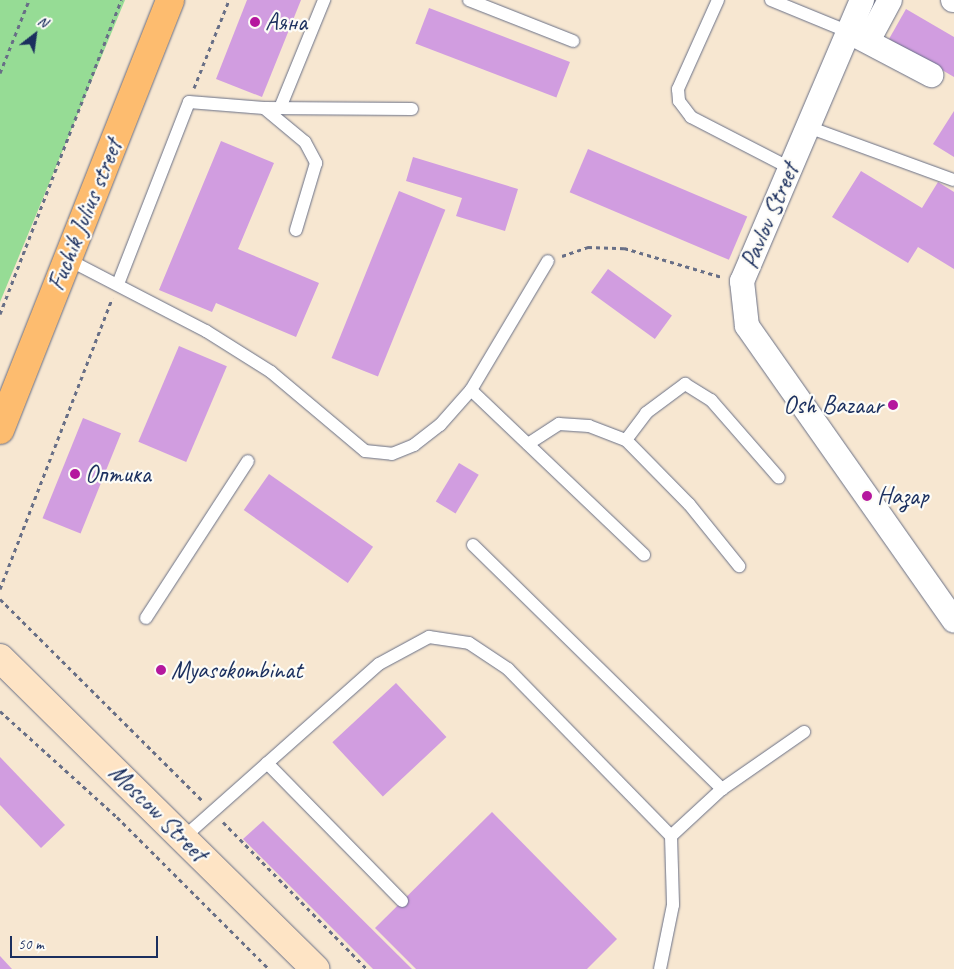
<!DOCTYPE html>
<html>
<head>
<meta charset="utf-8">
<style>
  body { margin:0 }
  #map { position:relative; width:954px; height:969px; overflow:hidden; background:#f7e7d1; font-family:Caveat,sans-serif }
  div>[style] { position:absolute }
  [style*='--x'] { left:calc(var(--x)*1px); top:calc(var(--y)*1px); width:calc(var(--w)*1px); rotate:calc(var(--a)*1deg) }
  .green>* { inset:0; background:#96dc95 }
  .building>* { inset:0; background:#d19de0; transform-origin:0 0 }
  .path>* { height:3px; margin-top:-1.5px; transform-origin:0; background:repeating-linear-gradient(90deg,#686f86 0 4px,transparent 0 8px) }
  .roads { filter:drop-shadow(0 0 1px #686f86) drop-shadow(0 0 1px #686f86) }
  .service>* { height:12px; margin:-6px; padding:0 6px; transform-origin:6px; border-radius:6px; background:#fff }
  .minor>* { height:24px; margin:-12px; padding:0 12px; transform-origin:12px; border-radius:12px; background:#fff }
  .secondary>* { height:28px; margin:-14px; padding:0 14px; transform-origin:14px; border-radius:14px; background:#fee4c5 }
  .primary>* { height:28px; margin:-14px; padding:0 14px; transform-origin:14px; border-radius:14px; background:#fdbc6f }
  .dots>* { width:14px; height:14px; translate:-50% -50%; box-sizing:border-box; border:2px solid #fdfcf7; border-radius:50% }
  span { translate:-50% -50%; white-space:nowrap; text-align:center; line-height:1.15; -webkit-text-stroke:4.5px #fdfcf7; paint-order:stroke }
  .poi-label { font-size:25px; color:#1b2f5e }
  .left { translate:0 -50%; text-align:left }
  .right { translate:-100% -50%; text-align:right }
  .street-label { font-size:25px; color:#1b2f5e }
  .north { position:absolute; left:10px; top:10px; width:50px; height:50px; -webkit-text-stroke:4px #fdfcf7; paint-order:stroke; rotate:30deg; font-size:14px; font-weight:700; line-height:20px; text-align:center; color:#1b2f5e }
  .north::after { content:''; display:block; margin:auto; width:18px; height:22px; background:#1b2f5e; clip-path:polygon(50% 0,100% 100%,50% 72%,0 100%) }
  .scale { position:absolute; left:10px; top:936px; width:148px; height:22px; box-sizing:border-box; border:2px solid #1b2f5e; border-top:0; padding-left:6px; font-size:15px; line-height:18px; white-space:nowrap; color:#1b2f5e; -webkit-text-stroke:4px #fdfcf7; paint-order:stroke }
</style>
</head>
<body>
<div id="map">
  <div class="green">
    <div style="clip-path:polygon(0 0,125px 0,0 302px)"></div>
  </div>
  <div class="building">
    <div style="clip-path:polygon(247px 0,301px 0,262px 97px,216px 79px)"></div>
    <div style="left:429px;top:8px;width:151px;height:38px;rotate:21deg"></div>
    <div style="clip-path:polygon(906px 9px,954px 37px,954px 77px,889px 39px)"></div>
    <div style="clip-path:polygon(954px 111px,954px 157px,933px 144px)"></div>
    <div style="clip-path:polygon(221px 141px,274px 163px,238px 249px,319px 283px,296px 337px,216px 303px,212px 312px,159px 290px)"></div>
    <div style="left:588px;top:149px;width:173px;height:47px;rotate:23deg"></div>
    <div style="clip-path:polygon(413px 157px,518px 189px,505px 231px,456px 216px,462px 198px,406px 181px)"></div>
    <div style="clip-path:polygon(861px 171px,922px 208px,938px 182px,954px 192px,954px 269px,918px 247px,908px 263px,832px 217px)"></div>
    <div style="left:399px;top:191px;width:50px;height:180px;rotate:22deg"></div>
    <div style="left:608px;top:269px;width:79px;height:29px;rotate:36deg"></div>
    <div style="left:179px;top:346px;width:52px;height:104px;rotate:23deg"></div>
    <div style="left:83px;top:418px;width:41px;height:108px;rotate:22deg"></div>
    <div style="left:459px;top:463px;width:23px;height:45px;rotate:31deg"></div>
    <div style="left:269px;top:474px;width:127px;height:44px;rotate:35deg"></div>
    <div style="left:396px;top:683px;width:74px;height:87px;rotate:47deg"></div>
    <div style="clip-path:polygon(0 757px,65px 825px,41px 848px,0 805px)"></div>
    <div style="clip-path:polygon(492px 812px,617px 939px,587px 969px,416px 969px,375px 928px)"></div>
    <div style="clip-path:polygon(263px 821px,412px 969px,373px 969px,243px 839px)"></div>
    <div style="clip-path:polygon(0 956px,12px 969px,0 969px)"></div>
  </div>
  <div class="path">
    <div style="--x:0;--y:73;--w:79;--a:-68.3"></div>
    <div style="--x:194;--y:88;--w:95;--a:-68.3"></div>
    <div style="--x:562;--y:256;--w:28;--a:-19"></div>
    <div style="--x:588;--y:247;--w:36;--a:2"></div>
    <div style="--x:624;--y:248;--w:102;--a:16.5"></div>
    <div style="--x:0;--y:314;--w:337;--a:-68.9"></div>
    <div style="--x:0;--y:589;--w:312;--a:-68.9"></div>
    <div style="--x:0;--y:599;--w:286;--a:44.9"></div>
    <div style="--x:0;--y:711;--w:158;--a:42.2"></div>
    <div style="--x:117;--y:817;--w:215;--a:45"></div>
    <div style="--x:223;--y:822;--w:206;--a:45.6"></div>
  </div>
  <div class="roads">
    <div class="service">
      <div style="--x:469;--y:0;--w:112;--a:21.5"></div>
      <div style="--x:718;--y:0;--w:98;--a:114.2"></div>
      <div style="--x:678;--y:89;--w:12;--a:85"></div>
      <div style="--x:679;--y:101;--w:20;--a:53"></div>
      <div style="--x:691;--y:117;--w:111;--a:27.3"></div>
      <div style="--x:771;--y:0;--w:84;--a:22.3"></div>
      <div style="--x:264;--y:108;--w:53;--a:39.7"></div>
      <div style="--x:305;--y:142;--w:24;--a:62"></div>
      <div style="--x:316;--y:163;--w:70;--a:106.6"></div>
      <div style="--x:280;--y:108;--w:117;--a:-67.8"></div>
      <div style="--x:808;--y:127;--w:155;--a:20"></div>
      <div style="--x:67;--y:259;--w:157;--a:27.4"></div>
      <div style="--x:206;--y:331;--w:77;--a:32.2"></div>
      <div style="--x:271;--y:372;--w:123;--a:40"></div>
      <div style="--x:365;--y:451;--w:27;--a:6"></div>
      <div style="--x:392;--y:454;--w:24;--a:-22"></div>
      <div style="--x:414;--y:445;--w:33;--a:-38"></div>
      <div style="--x:440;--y:425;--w:47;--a:-48.5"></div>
      <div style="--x:471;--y:390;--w:150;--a:-59.2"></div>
      <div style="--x:118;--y:284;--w:195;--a:-68.7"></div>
      <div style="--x:189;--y:102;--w:75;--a:4.6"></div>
      <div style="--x:264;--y:108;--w:148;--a:0.4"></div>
      <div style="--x:471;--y:390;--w:239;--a:43.6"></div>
      <div style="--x:626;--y:440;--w:34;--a:-53"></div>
      <div style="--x:646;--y:413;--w:49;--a:-36.6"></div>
      <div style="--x:685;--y:384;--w:31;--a:32"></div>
      <div style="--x:711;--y:400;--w:103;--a:48.9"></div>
      <div style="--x:528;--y:444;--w:37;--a:-33"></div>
      <div style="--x:559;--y:424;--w:30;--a:4"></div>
      <div style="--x:589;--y:426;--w:40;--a:21"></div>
      <div style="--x:626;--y:440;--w:90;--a:45.5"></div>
      <div style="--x:689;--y:504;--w:80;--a:51.1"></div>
      <div style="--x:473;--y:545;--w:349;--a:44.4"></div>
      <div style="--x:146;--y:618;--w:187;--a:-57"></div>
      <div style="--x:267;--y:763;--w:193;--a:45.6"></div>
      <div style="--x:671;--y:836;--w:69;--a:-42.7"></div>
      <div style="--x:722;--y:789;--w:100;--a:-34.8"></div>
      <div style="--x:183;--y:838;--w:262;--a:-41.6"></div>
      <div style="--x:379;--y:664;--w:57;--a:-28.4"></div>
      <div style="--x:429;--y:637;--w:40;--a:8.5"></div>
      <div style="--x:469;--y:643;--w:47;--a:33.7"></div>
      <div style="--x:508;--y:669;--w:233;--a:45.7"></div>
      <div style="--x:671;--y:836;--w:69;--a:88.3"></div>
      <div style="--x:673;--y:905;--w:65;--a:101.5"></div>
    </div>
    <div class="minor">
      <div style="--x:862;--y:0;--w:306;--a:113.1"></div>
      <div style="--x:742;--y:281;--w:45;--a:83.7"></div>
      <div style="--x:747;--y:326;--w:360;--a:54.9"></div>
      <div style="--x:953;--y:0;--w:1;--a:0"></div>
      <div style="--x:849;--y:32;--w:93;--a:27.7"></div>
      <div style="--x:869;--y:39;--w:44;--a:-61.7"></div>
    </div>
    <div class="secondary">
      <div style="--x:0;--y:658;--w:443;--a:44.6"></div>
    </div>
    <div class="primary">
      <div style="--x:0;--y:430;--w:462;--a:-68.4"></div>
    </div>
  </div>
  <div class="dots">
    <div style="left:255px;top:22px;background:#b5179e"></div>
    <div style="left:893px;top:405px;background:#b5179e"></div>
    <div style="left:75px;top:474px;background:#b5179e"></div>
    <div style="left:867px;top:496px;background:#b5179e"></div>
    <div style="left:161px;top:670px;background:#b5179e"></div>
  </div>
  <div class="poi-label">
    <span class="left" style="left:265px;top:22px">Аяна</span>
    <span class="right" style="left:883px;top:405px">Osh Bazaar</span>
    <span class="left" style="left:85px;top:474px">Оптика</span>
    <span class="left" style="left:877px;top:496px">Назар</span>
    <span class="left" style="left:171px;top:670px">Myasokombinat</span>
  </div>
  <div class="street-label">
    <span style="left:85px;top:215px;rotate:-68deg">Fuchik Julius street</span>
    <span style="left:770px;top:216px;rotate:-67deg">Pavlov Street</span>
    <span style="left:158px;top:813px;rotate:45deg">Moscow Street</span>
  </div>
  <div class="north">N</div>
  <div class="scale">50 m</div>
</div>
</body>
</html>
